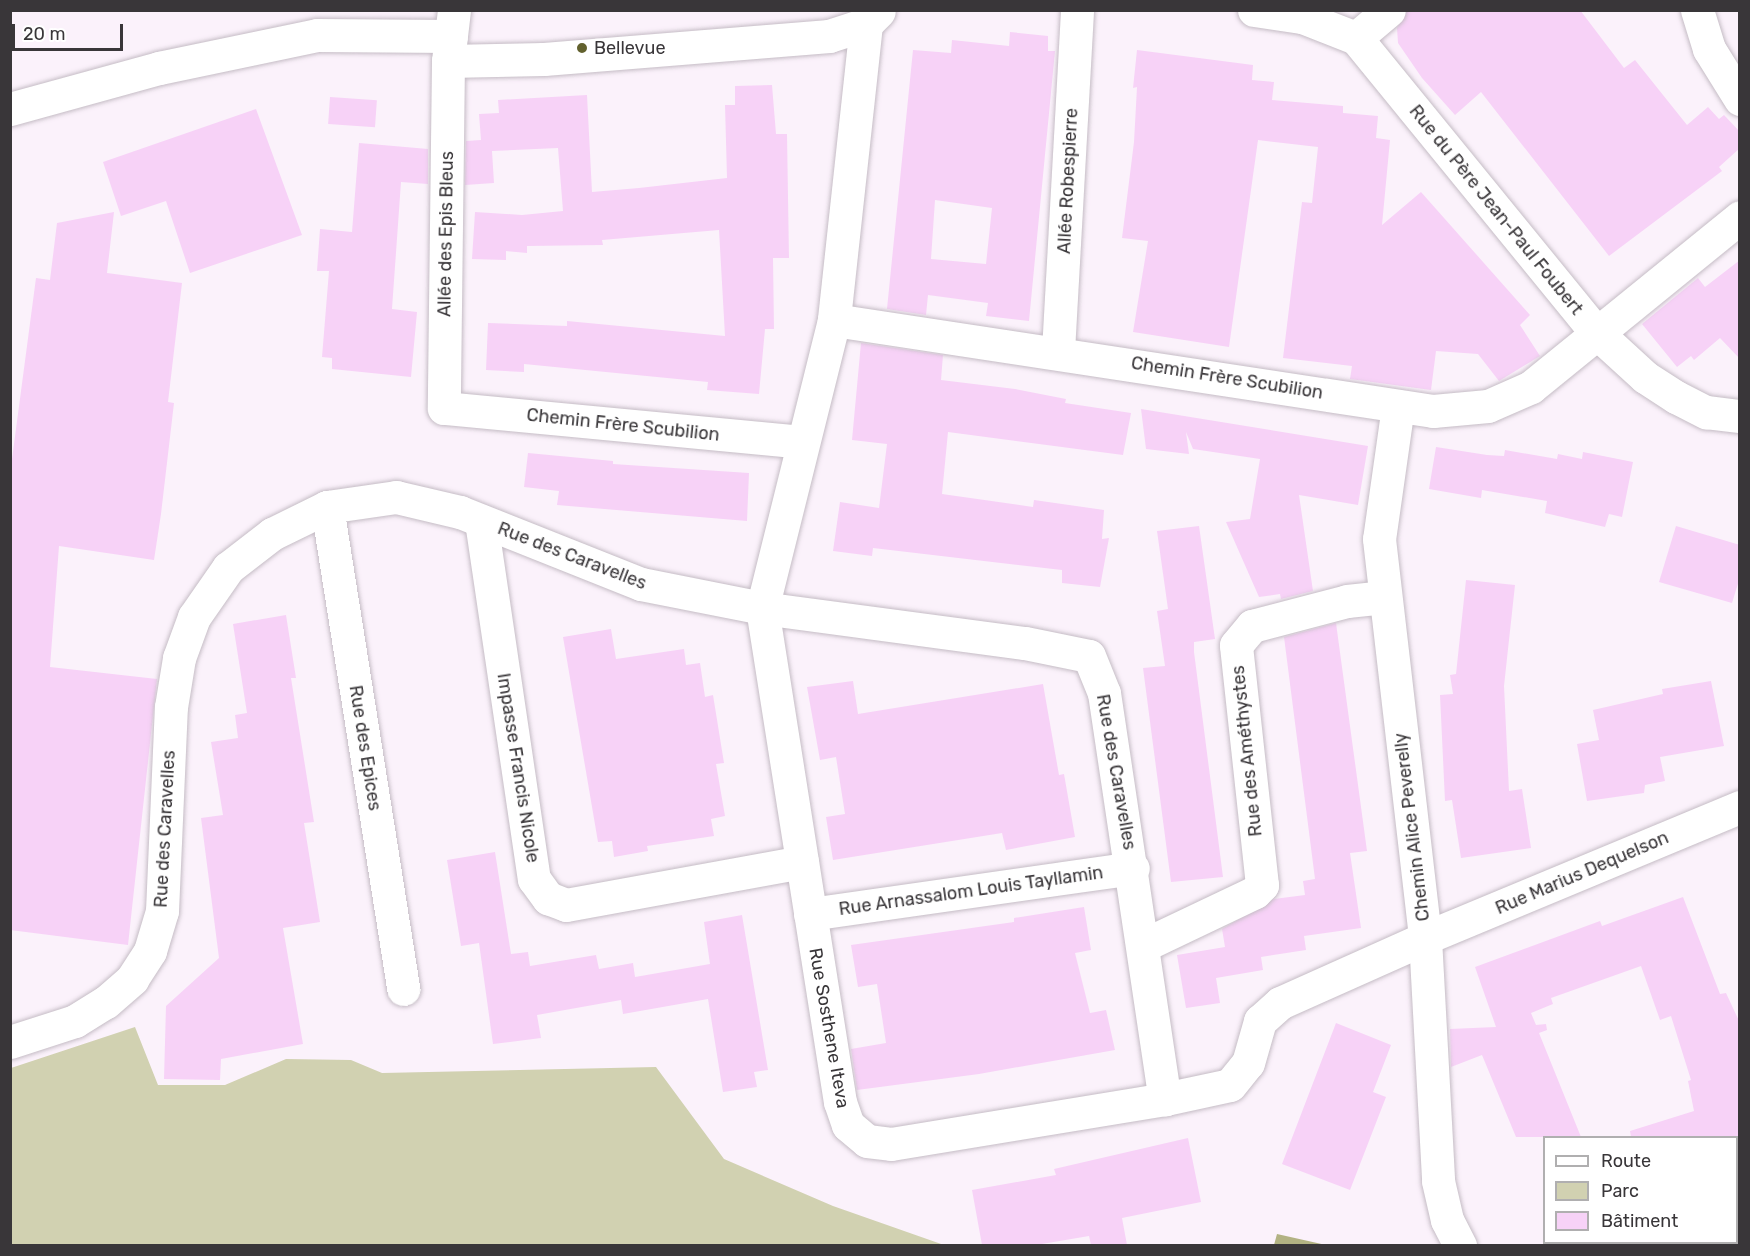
<!DOCTYPE html>
<html>
<head>
<meta charset="utf-8">
<style>
  body { margin:0 }
  #map { position:relative; width:1750px; height:1256px; overflow:hidden; background:#fbf2fb; font-family:Rubik,sans-serif }
  div>[style] { position:absolute }
  [style*='--x'] { left:calc(var(--x)*1px); top:calc(var(--y)*1px); width:calc(var(--w)*1px); rotate:calc(var(--a)*1deg) }
  .green>* { inset:0; background:#d1d1b1 }
  .water>* { inset:0; background:#b2b283 }
  .building>* { inset:0; background:#f7d2f7; transform-origin:0 0 }
  .roads { filter:drop-shadow(0 0 2px #c5bcc5) drop-shadow(0 0 2px #c5bcc5) }
  .minor>* { height:33px; margin:-16.5px; padding:0 16.5px; transform-origin:16.5px; border-radius:16.5px; background:#fff }
  .dots>* { width:16px; height:16px; translate:-50% -50%; box-sizing:border-box; border:3px solid #fff; border-radius:50% }
  span { translate:-50% -50%; white-space:nowrap; text-align:center; line-height:1.15; -webkit-text-stroke:4.5px #fff; paint-order:stroke }
  .poi-label { font-size:18px; color:#393639 }
  .left { translate:0 -50%; text-align:left }
  .street-label { font-size:18px; color:#393639 }
  .frame { position:absolute; inset:0; border:12px solid #393639; pointer-events:none }
  .legend { position:absolute; left:1543px; top:1136px; width:195px; height:108px; box-sizing:border-box; background:#fff; border:2px solid #b0afb0; margin:0; padding:8px 10px; list-style:none; font-size:18px; color:#393639 }
  .legend li { display:flex; align-items:center; gap:12px; height:30px }
  .legend b { width:30px; border:2px solid #b0afb0 }
  .scale { position:absolute; left:12px; top:24px; width:111px; height:27px; box-sizing:border-box; border:3px solid #393639; border-top:0; padding-left:8px; font-size:18px; line-height:21px; white-space:nowrap; color:#393639; -webkit-text-stroke:4px #fff; paint-order:stroke }
</style>
</head>
<body>
<div id="map">
  <div class="green">
    <div style="clip-path:polygon(135px 1027px,158px 1085px,225px 1085px,286px 1059px,351px 1060px,382px 1073px,656px 1067px,724px 1159px,833px 1206px,944px 1245px,11px 1245px,11px 1068px)"></div>
  </div>
  <div class="water">
    <div style="clip-path:polygon(1277px 1234px,1326px 1245px,1274px 1245px)"></div>
  </div>
  <div class="building">
    <div style="clip-path:polygon(1407px 10px,1580px 10px,1624px 68px,1635px 60px,1687px 125px,1708px 107px,1719px 119px,1724px 115px,1740px 132px,1740px 148px,1719px 167px,1722px 171px,1609px 256px,1481px 92px,1455px 115px,1422px 78px,1398px 43px,1397px 28px)"></div>
    <div style="clip-path:polygon(evenodd,1010px 32px,1048px 36px,1048px 51px,1055px 51px,1029px 321px,986px 316px,988px 303px,928px 295px,926px 315px,887px 309px,913px 50px,951px 53px,952px 40px,1009px 46px,1010px 32px,935px 200px,992px 208px,986px 264px,931px 259px,935px 200px)"></div>
    <div style="clip-path:polygon(1137px 50px,1253px 65px,1252px 80px,1274px 82px,1272px 100px,1343px 106px,1343px 113px,1378px 116px,1376px 138px,1390px 140px,1382px 225px,1421px 192px,1530px 315px,1520px 325px,1540px 356px,1499px 381px,1478px 354px,1436px 351px,1431px 390px,1350px 379px,1352px 366px,1283px 358px,1302px 202px,1312px 203px,1318px 147px,1258px 140px,1229px 347px,1133px 332px,1148px 241px,1122px 238px,1134px 142px,1137px 87px,1133px 88px)"></div>
    <div style="clip-path:polygon(772px 85px,776px 134px,787px 134px,789px 258px,773px 258px,774px 329px,765px 329px,759px 394px,707px 390px,708px 382px,524px 364px,524px 372px,486px 370px,488px 323px,567px 326px,567px 321px,725px 336px,719px 230px,602px 240px,603px 245px,527px 246px,527px 253px,506px 251px,506px 260px,472px 259px,475px 212px,522px 215px,563px 211px,558px 148px,492px 151px,494px 183px,465px 185px,466px 141px,481px 140px,479px 114px,499px 113px,498px 100px,587px 95px,592px 192px,639px 188px,727px 178px,725px 105px,735px 105px,735px 86px)"></div>
    <div style="left:330px;top:97px;width:47px;height:27px;rotate:4deg"></div>
    <div style="clip-path:polygon(256px 109px,302px 235px,190px 273px,166px 201px,121px 216px,103px 162px)"></div>
    <div style="clip-path:polygon(359px 143px,428px 149px,428px 184px,401px 182px,392px 309px,417px 312px,411px 377px,332px 369px,332px 358px,322px 357px,329px 271px,317px 271px,320px 229px,352px 232px)"></div>
    <div style="clip-path:polygon(114px 212px,107px 273px,182px 283px,168px 402px,174px 403px,161px 514px,154px 560px,59px 546px,50px 667px,157px 679px,128px 945px,10px 930px,10px 474px,36px 278px,50px 280px,57px 223px)"></div>
    <div style="clip-path:polygon(1740px 260px,1740px 359px,1720px 338px,1694px 360px,1691px 356px,1677px 367px,1642px 324px,1698px 278px,1705px 287px)"></div>
    <div style="clip-path:polygon(861px 343px,943px 355px,941px 380px,1015px 389px,1066px 399px,1065px 403px,1131px 413px,1123px 455px,948px 432px,942px 494px,1033px 507px,1034px 500px,1104px 510px,1102px 539px,1109px 538px,1100px 587px,1062px 583px,1062px 570px,873px 548px,872px 556px,833px 551px,840px 502px,879px 508px,887px 444px,852px 440px)"></div>
    <div style="clip-path:polygon(1141px 409px,1368px 446px,1358px 505px,1299px 495px,1313px 591px,1281px 599px,1280px 594px,1259px 597px,1226px 522px,1250px 519px,1260px 459px,1193px 449px,1186px 432px,1189px 454px,1146px 449px)"></div>
    <div style="clip-path:polygon(1436px 447px,1487px 455px,1504px 456px,1505px 450px,1557px 459px,1558px 454px,1582px 459px,1583px 452px,1633px 462px,1622px 517px,1609px 514px,1605px 527px,1545px 513px,1547px 501px,1482px 490px,1481px 498px,1429px 489px)"></div>
    <div style="clip-path:polygon(528px 453px,613px 461px,613px 464px,749px 473px,747px 521px,557px 505px,559px 491px,524px 487px)"></div>
    <div style="clip-path:polygon(1199px 526px,1215px 639px,1194px 642px,1194px 652px,1223px 877px,1171px 882px,1143px 668px,1165px 666px,1157px 611px,1168px 609px,1157px 531px)"></div>
    <div style="clip-path:polygon(1676px 526px,1740px 545px,1740px 577px,1732px 603px,1659px 582px)"></div>
    <div style="clip-path:polygon(1466px 580px,1515px 585px,1504px 686px,1509px 791px,1522px 789px,1531px 848px,1461px 858px,1452px 800px,1445px 801px,1440px 695px,1453px 694px,1450px 675px,1456px 674px)"></div>
    <div style="clip-path:polygon(286px 615px,296px 678px,291px 678px,314px 822px,304px 823px,320px 922px,283px 928px,303px 1044px,221px 1059px,220px 1080px,164px 1079px,166px 1006px,219px 958px,201px 818px,223px 815px,211px 742px,238px 738px,235px 715px,247px 713px,233px 624px)"></div>
    <div style="clip-path:polygon(1336px 623px,1367px 851px,1350px 853px,1361px 928px,1304px 936px,1306px 950px,1261px 957px,1263px 970px,1216px 978px,1220px 1003px,1186px 1008px,1177px 955px,1225px 947px,1222px 929px,1274px 899px,1305px 895px,1303px 881px,1315px 879px,1284px 637px)"></div>
    <div style="clip-path:polygon(611px 629px,616px 659px,684px 649px,686px 665px,700px 663px,705px 697px,713px 695px,724px 763px,716px 764px,725px 816px,711px 819px,714px 836px,647px 846px,648px 851px,614px 857px,612px 841px,598px 842px,563px 637px)"></div>
    <div style="clip-path:polygon(853px 681px,858px 714px,1043px 684px,1059px 775px,1064px 774px,1075px 837px,1006px 850px,1002px 833px,833px 860px,826px 817px,845px 814px,836px 757px,820px 760px,807px 687px)"></div>
    <div style="clip-path:polygon(1711px 681px,1724px 746px,1660px 757px,1665px 781px,1645px 785px,1644px 793px,1587px 801px,1577px 744px,1599px 740px,1593px 710px,1663px 694px,1662px 689px)"></div>
    <div style="clip-path:polygon(495px 852px,511px 954px,528px 952px,530px 966px,596px 955px,599px 969px,633px 963px,635px 977px,710px 964px,704px 922px,742px 915px,768px 1070px,754px 1072px,757px 1087px,723px 1092px,708px 999px,623px 1014px,621px 1000px,537px 1015px,541px 1038px,493px 1044px,479px 943px,461px 946px,447px 860px)"></div>
    <div style="clip-path:polygon(1683px 897px,1720px 994px,1726px 993px,1740px 1023px,1740px 1137px,1631px 1137px,1630px 1131px,1694px 1111px,1688px 1081px,1691px 1080px,1671px 1016px,1660px 1020px,1641px 966px,1551px 998px,1553px 1004px,1531px 1013px,1536px 1025px,1546px 1024px,1547px 1030px,1539px 1033px,1581px 1137px,1516px 1137px,1482px 1055px,1451px 1067px,1450px 1029px,1496px 1027px,1475px 967px,1600px 921px,1602px 926px)"></div>
    <div style="clip-path:polygon(1084px 907px,1091px 950px,1075px 953px,1090px 1013px,1106px 1010px,1115px 1050px,979px 1074px,857px 1090px,851px 1049px,886px 1043px,877px 984px,858px 987px,851px 945px,1014px 922px,1014px 918px)"></div>
    <div style="clip-path:polygon(1336px 1023px,1391px 1045px,1373px 1092px,1386px 1097px,1350px 1190px,1282px 1164px)"></div>
    <div style="clip-path:polygon(1188px 1138px,1201px 1202px,1122px 1218px,1127px 1245px,1091px 1245px,1089px 1236px,1036px 1245px,982px 1245px,972px 1190px,1056px 1175px,1054px 1169px)"></div>
  </div>
  <div class="roads">
    <div class="minor">
      <div style="--x:454;--y:10;--w:51;--a:96.7"></div>
      <div style="--x:448;--y:61;--w:347;--a:90.7"></div>
      <div style="--x:444;--y:408;--w:359;--a:5.4"></div>
      <div style="--x:1254;--y:10;--w:49;--a:8.3"></div>
      <div style="--x:1302;--y:17;--w:58;--a:21.3"></div>
      <div style="--x:1356;--y:38;--w:381;--a:50.8"></div>
      <div style="--x:1597;--y:333;--w:65;--a:42.5"></div>
      <div style="--x:1645;--y:377;--w:37;--a:33"></div>
      <div style="--x:1676;--y:397;--w:34;--a:27"></div>
      <div style="--x:1706;--y:412;--w:34;--a:7"></div>
      <div style="--x:1697;--y:10;--w:41;--a:72.9"></div>
      <div style="--x:1709;--y:49;--w:59;--a:58.2"></div>
      <div style="--x:866;--y:24;--w:298;--a:96.2"></div>
      <div style="--x:834;--y:320;--w:297;--a:104"></div>
      <div style="--x:762;--y:608;--w:500;--a:81.03"></div>
      <div style="--x:840;--y:1102;--w:24;--a:71"></div>
      <div style="--x:848;--y:1125;--w:25;--a:40"></div>
      <div style="--x:867;--y:1141;--w:24;--a:7"></div>
      <div style="--x:891;--y:1144;--w:278;--a:-9.3"></div>
      <div style="--x:1165;--y:1099;--w:66;--a:-12.2"></div>
      <div style="--x:1230;--y:1085;--w:28;--a:-51"></div>
      <div style="--x:1248;--y:1063;--w:44;--a:-74.1"></div>
      <div style="--x:1260;--y:1021;--w:27;--a:-42"></div>
      <div style="--x:1280;--y:1003;--w:159;--a:-24.1"></div>
      <div style="--x:1425;--y:938;--w:341;--a:-22.6"></div>
      <div style="--x:1356;--y:38;--w:43;--a:-40.3"></div>
      <div style="--x:448;--y:61;--w:96;--a:-1.2"></div>
      <div style="--x:544;--y:59;--w:286;--a:-4.6"></div>
      <div style="--x:829;--y:36;--w:39;--a:-18"></div>
      <div style="--x:866;--y:24;--w:18;--a:-45"></div>
      <div style="--x:10;--y:109;--w:155;--a:-15.4"></div>
      <div style="--x:159;--y:68;--w:161;--a:-11.8"></div>
      <div style="--x:317;--y:35;--w:134;--a:0.4"></div>
      <div style="--x:834;--y:320;--w:606;--a:8.64"></div>
      <div style="--x:1433;--y:411;--w:55;--a:-5.2"></div>
      <div style="--x:1488;--y:406;--w:47;--a:-23.8"></div>
      <div style="--x:1531;--y:387;--w:269;--a:-39.1"></div>
      <div style="--x:1058;--y:351;--w:342;--a:-86.8"></div>
      <div style="--x:1398;--y:406;--w:134;--a:98.1"></div>
      <div style="--x:1379;--y:539;--w:402;--a:83.4"></div>
      <div style="--x:1425;--y:938;--w:243;--a:86.9"></div>
      <div style="--x:1438;--y:1181;--w:40;--a:77"></div>
      <div style="--x:1447;--y:1220;--w:29;--a:63"></div>
      <div style="--x:327;--y:507;--w:488;--a:81"></div>
      <div style="--x:481;--y:521;--w:362;--a:81.6"></div>
      <div style="--x:534;--y:879;--w:24;--a:54"></div>
      <div style="--x:548;--y:898;--w:19;--a:21"></div>
      <div style="--x:566;--y:905;--w:240;--a:-10.3"></div>
      <div style="--x:810;--y:914;--w:326;--a:-8.1"></div>
      <div style="--x:1144;--y:945;--w:123;--a:-25.5"></div>
      <div style="--x:1255;--y:892;--w:10;--a:-45"></div>
      <div style="--x:1262;--y:885;--w:241;--a:-96.2"></div>
      <div style="--x:1236;--y:645;--w:25;--a:-50"></div>
      <div style="--x:1252;--y:626;--w:98;--a:-14.7"></div>
      <div style="--x:1347;--y:601;--w:38;--a:-6"></div>
      <div style="--x:10;--y:1042;--w:68;--a:-17.9"></div>
      <div style="--x:75;--y:1021;--w:36;--a:-32"></div>
      <div style="--x:106;--y:1002;--w:35;--a:-41"></div>
      <div style="--x:132;--y:979;--w:33;--a:-57"></div>
      <div style="--x:150;--y:951;--w:42;--a:-73.3"></div>
      <div style="--x:162;--y:911;--w:204;--a:-87.5"></div>
      <div style="--x:171;--y:707;--w:50;--a:-80.7"></div>
      <div style="--x:179;--y:658;--w:44;--a:-69.9"></div>
      <div style="--x:194;--y:617;--w:60;--a:-55.2"></div>
      <div style="--x:228;--y:568;--w:56;--a:-37.7"></div>
      <div style="--x:272;--y:534;--w:61;--a:-26.1"></div>
      <div style="--x:327;--y:507;--w:70;--a:-8.2"></div>
      <div style="--x:396;--y:497;--w:66;--a:13.2"></div>
      <div style="--x:460;--y:512;--w:195;--a:21.7"></div>
      <div style="--x:641;--y:584;--w:123;--a:11.2"></div>
      <div style="--x:762;--y:608;--w:265;--a:7.6"></div>
      <div style="--x:1025;--y:643;--w:65;--a:11.5"></div>
      <div style="--x:1089;--y:656;--w:40;--a:68"></div>
      <div style="--x:1104;--y:693;--w:411;--a:81.5"></div>
    </div>
  </div>
  <div class="dots">
    <div style="left:582px;top:48px;background:#62612e"></div>
  </div>
  <div class="poi-label">
    <span class="left" style="left:594px;top:48px">Bellevue</span>
  </div>
  <div class="street-label">
    <span style="left:1068px;top:181px;rotate:-87deg">Allée Robespierre</span>
    <span style="left:1496px;top:210px;rotate:51deg">Rue du Père Jean-Paul Foubert</span>
    <span style="left:446px;top:234px;rotate:-89deg">Allée des Epis Bleus</span>
    <span style="left:1227px;top:378px;rotate:9deg">Chemin Frère Scubilion</span>
    <span style="left:623px;top:425px;rotate:6deg">Chemin Frère Scubilion</span>
    <span style="left:572px;top:556px;rotate:21deg">Rue des Caravelles</span>
    <span style="left:365px;top:748px;rotate:81deg">Rue des Epices</span>
    <span style="left:1247px;top:751px;rotate:-96deg">Rue des Améthystes</span>
    <span style="left:518px;top:768px;rotate:81deg">Impasse Francis Nicole</span>
    <span style="left:1116px;top:772px;rotate:80deg">Rue des Caravelles</span>
    <span style="left:1412px;top:827px;rotate:-97deg">Chemin Alice Peverelly</span>
    <span style="left:165px;top:829px;rotate:-87deg">Rue des Caravelles</span>
    <span style="left:1582px;top:873px;rotate:-23deg">Rue Marius Dequelson</span>
    <span style="left:971px;top:891px;rotate:-8deg">Rue Arnassalom Louis Tayllamin</span>
    <span style="left:829px;top:1028px;rotate:80deg">Rue Sosthene Iteva</span>
  </div>
  <div class="frame"></div>
  <ul class="legend">
  <li><b style="height:8px;background:#fff"></b>Route</li>
  <li><b style="height:16px;background:#d1d1b1"></b>Parc</li>
  <li><b style="height:16px;background:#f7d2f7"></b>Bâtiment</li>
  </ul>
  <div class="scale">20 m</div>
</div>
</body>
</html>
